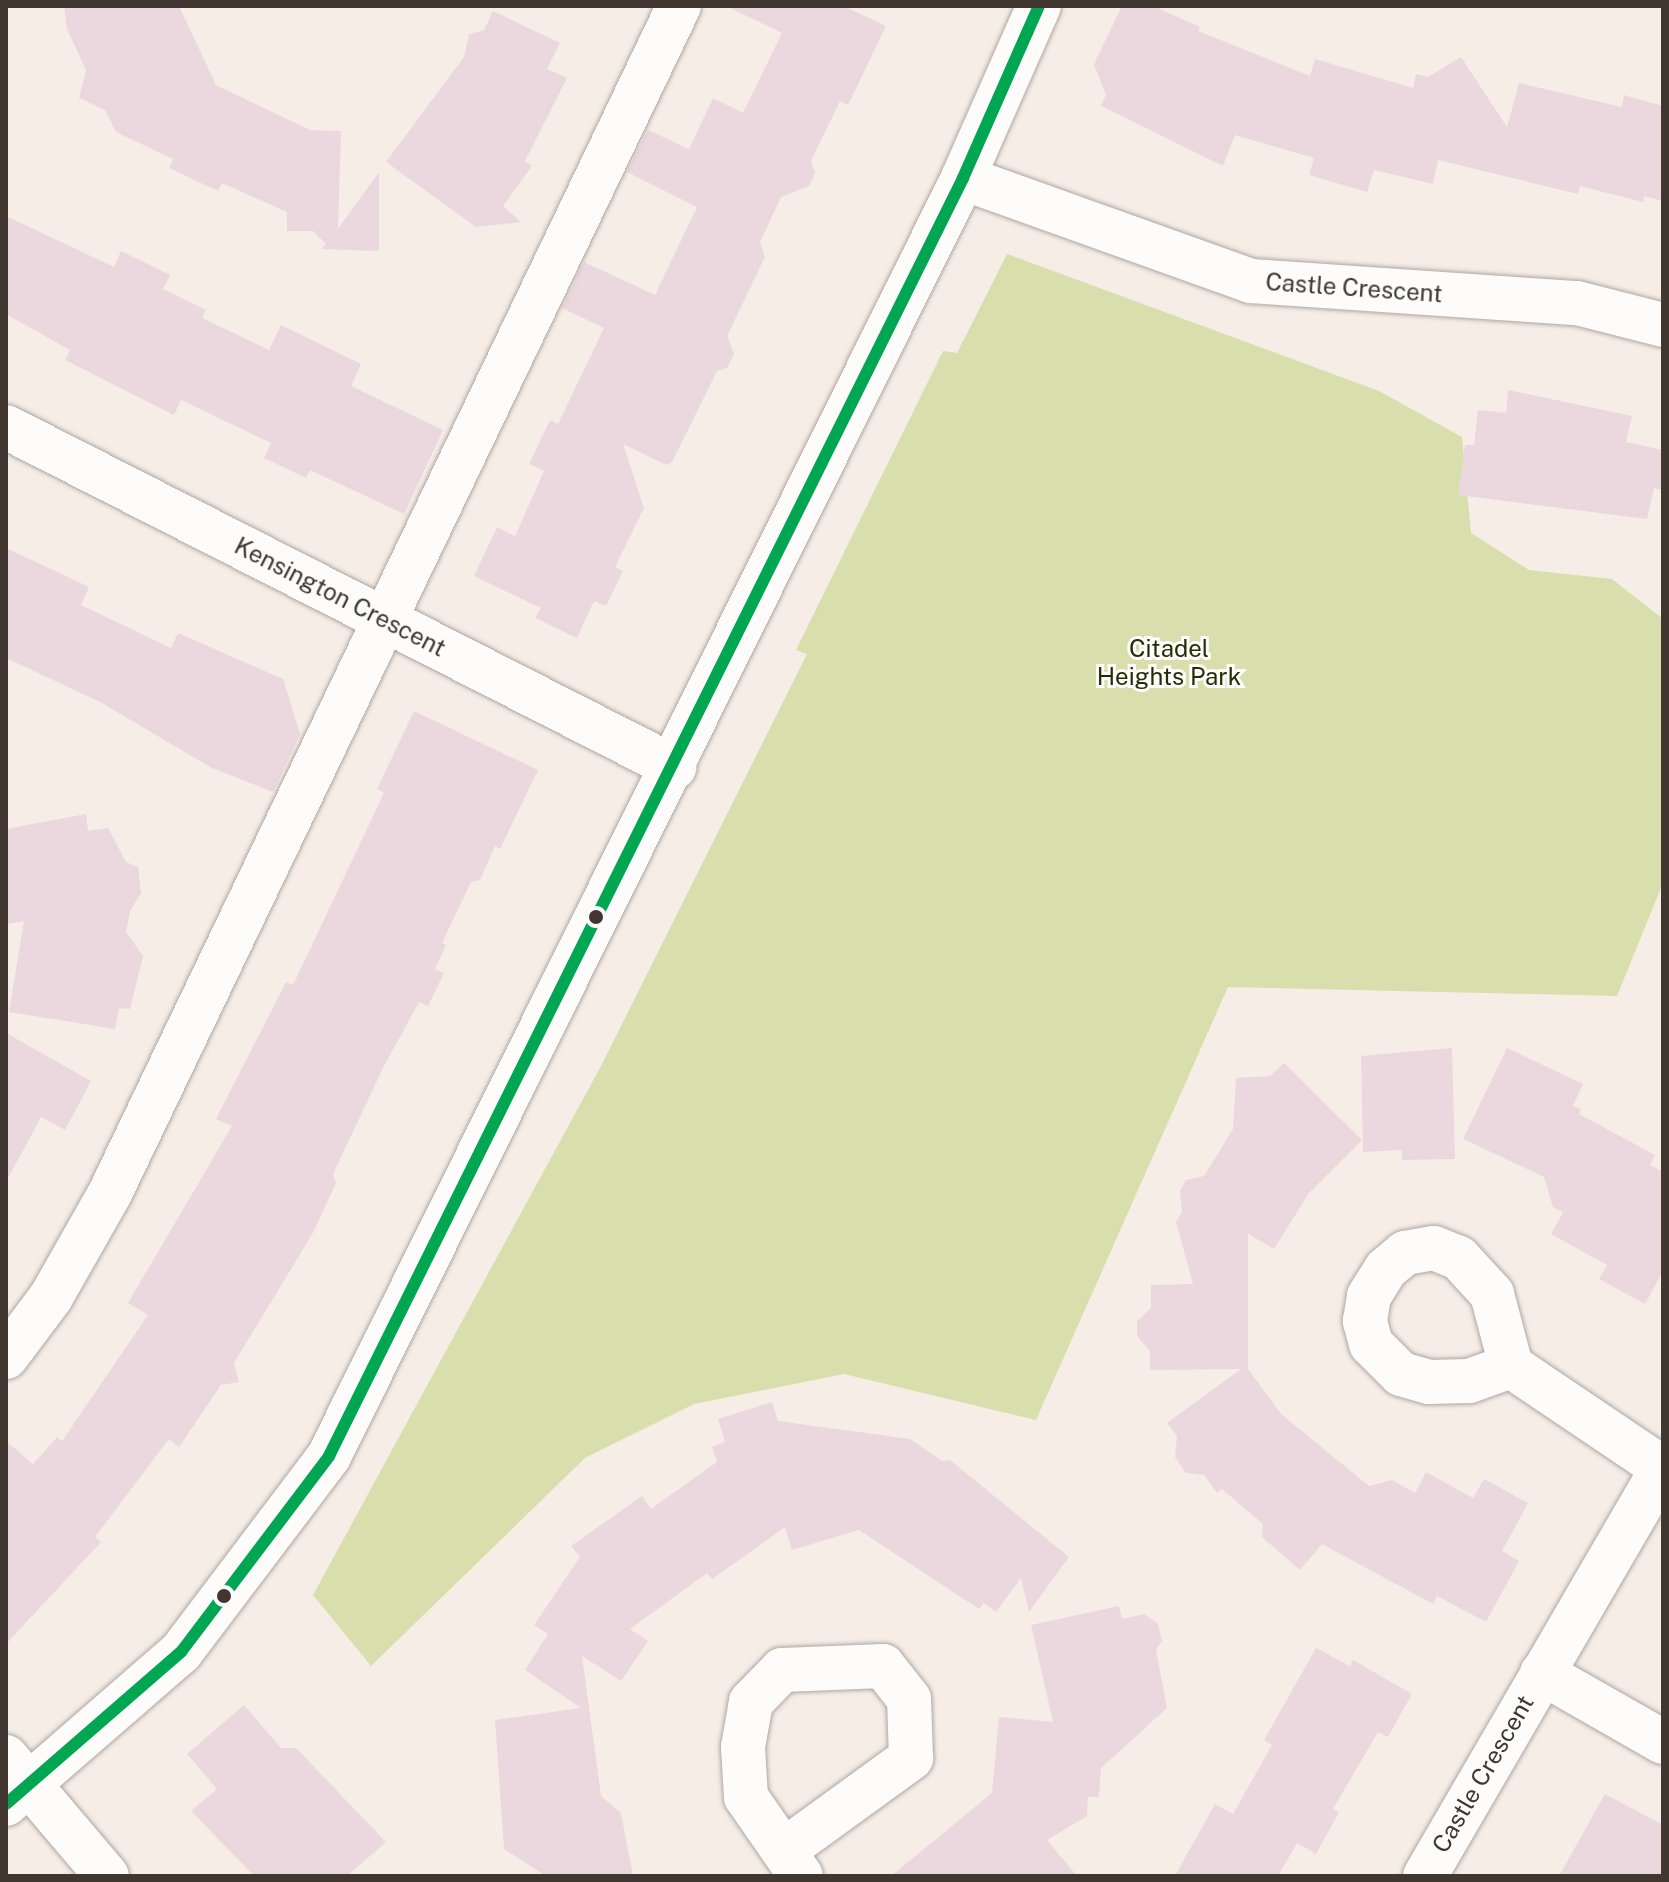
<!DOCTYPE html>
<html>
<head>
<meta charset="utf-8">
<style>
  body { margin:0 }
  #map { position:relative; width:1669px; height:1882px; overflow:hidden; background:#f6ede7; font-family:"Public Sans",sans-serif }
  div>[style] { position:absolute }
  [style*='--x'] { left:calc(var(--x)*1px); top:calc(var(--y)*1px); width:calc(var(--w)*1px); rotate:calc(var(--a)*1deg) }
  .green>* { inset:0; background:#d9dfac }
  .building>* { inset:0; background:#ead8de }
  .roads { filter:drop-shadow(0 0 2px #afa7a1) drop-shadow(0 0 2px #afa7a1) }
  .minor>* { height:44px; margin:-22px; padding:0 22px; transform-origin:22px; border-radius:22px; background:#fefcfb }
  .bus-1>* { height:12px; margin:-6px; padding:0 6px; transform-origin:6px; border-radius:6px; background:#00a651 }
  .dots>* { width:22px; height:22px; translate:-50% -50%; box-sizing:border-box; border:4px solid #fcfcfc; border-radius:50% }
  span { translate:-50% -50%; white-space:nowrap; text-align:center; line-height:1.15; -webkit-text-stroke:6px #fcfcfc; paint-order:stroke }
  .street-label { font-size:24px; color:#413630 }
  .park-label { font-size:24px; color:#272d02 }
  .frame { position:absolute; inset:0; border:8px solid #413630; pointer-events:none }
</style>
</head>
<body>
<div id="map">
  <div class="green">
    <div style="clip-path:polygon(1007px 254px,1379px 391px,1462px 437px,1471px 533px,1529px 570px,1612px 579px,1663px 619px,1663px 883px,1617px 996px,1228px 987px,1036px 1420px,844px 1374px,694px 1404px,585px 1458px,371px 1666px,313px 1595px,601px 1066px,807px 654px,796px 650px,943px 351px,957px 353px)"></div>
  </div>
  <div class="building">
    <div style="clip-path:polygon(64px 6px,179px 6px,216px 85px,310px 130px,341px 131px,338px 229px,379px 172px,379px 251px,322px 249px,326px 244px,313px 231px,287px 231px,287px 212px,222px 183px,218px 191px,169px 168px,173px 159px,116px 132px,105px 110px,79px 98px,86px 70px,67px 29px)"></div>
    <div style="clip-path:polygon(726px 6px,844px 6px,886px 26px,848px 105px,840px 101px,811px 161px,815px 173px,809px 186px,781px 197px,760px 242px,765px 257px,727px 336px,734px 354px,727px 368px,717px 371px,672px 462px,666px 465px,623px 444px,644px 508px,615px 567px,623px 571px,606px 606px,594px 601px,577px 638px,535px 618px,541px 608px,474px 576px,497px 527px,515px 536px,544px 471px,529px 464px,550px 420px,558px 424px,604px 328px,562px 308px,584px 262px,655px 295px,697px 207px,627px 172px,648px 130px,689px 149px,713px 98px,743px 113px,782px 33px)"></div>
    <div style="clip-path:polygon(1122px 6px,1153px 6px,1200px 27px,1198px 31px,1310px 76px,1315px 59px,1413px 88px,1416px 74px,1428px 77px,1461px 57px,1507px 127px,1519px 83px,1622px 107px,1624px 95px,1663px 106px,1663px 201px,1644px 196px,1643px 202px,1580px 186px,1578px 194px,1438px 160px,1433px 184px,1374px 170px,1367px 192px,1309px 175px,1314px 158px,1235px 135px,1223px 166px,1101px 106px,1106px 95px,1094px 64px)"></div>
    <div style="clip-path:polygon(493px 11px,560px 43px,547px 69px,567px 78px,525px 161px,532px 166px,503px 206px,521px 222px,476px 227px,386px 162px,464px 57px,469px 34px,484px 30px)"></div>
    <div style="clip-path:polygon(6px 216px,114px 267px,121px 251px,170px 275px,163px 289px,206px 310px,202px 318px,269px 350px,281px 325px,361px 364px,351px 386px,443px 430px,404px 514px,310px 470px,306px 478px,264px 458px,271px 443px,181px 400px,174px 415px,65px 360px,70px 350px,6px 314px)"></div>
    <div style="clip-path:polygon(1508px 390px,1632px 416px,1626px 442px,1663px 450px,1663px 490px,1654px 488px,1647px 519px,1458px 495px,1465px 445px,1474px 445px,1478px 410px,1506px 413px)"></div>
    <div style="clip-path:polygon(6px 548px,89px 587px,81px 605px,171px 648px,178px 633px,283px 679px,300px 734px,273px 792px,212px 768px,100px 702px,6px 658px)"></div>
    <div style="clip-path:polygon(414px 711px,538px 770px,500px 849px,495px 846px,480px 880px,471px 882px,442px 943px,446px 945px,435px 969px,444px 973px,428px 1006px,419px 1002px,383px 1068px,333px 1174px,336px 1183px,314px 1231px,234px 1363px,239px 1382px,221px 1385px,179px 1447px,169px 1439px,95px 1537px,101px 1542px,6px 1644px,6px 1441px,33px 1464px,57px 1437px,62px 1441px,148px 1315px,128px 1303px,232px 1126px,216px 1119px,286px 982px,293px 985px,384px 793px,377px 789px)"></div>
    <div style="clip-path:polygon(86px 814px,88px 831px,108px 828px,126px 862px,138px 867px,141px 893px,130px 911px,126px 932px,143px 956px,130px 1009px,119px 1008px,115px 1029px,9px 1012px,24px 921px,6px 924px,6px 829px)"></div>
    <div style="clip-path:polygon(6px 1033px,91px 1081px,65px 1130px,41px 1117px,6px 1182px)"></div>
    <div style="clip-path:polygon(1452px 1048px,1455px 1159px,1402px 1160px,1402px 1150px,1363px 1152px,1361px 1056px)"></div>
    <div style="clip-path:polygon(1507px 1048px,1583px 1084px,1573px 1106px,1581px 1109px,1579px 1114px,1655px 1155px,1650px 1165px,1663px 1172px,1663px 1271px,1645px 1304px,1599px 1279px,1607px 1265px,1551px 1234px,1563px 1212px,1553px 1207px,1544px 1177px,1463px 1139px)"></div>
    <div style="clip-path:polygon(1284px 1063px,1362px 1140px,1309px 1193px,1274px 1249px,1248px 1234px,1248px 1369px,1281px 1414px,1369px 1486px,1392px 1480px,1415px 1493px,1426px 1472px,1473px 1498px,1484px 1479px,1528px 1503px,1502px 1551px,1519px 1561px,1486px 1622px,1437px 1596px,1433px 1604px,1322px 1544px,1300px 1570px,1262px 1537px,1263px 1524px,1222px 1489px,1217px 1493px,1204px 1475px,1186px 1473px,1175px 1457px,1177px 1436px,1167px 1423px,1241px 1369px,1150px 1370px,1150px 1351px,1137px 1336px,1137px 1321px,1151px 1308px,1151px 1285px,1193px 1284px,1176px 1222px,1182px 1212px,1180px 1191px,1186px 1180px,1204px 1176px,1233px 1129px,1236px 1078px,1270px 1076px)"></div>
    <div style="clip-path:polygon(772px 1402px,778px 1421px,910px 1439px,942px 1461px,950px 1460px,1069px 1557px,1029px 1612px,1021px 1578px,996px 1612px,984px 1603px,979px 1609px,859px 1530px,792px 1550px,785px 1527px,712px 1579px,707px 1573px,630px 1629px,648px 1641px,621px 1681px,582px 1656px,601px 1796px,621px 1813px,633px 1876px,546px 1876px,504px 1849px,495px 1720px,581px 1708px,525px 1670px,548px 1634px,534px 1625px,580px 1557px,571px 1546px,642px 1496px,651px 1509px,717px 1462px,712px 1447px,725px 1442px,718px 1419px)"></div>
    <div style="clip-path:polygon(1119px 1606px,1122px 1619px,1144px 1614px,1158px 1624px,1162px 1641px,1156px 1650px,1167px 1708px,1101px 1768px,1099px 1797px,1088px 1797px,1087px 1816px,1047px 1840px,1077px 1876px,891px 1876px,992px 1793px,999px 1717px,1053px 1722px,1031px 1625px)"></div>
    <div style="clip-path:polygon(1316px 1648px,1350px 1666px,1353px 1660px,1412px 1694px,1388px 1737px,1378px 1732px,1333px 1809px,1339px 1812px,1316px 1854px,1297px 1843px,1278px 1876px,1175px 1876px,1215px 1804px,1233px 1814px,1272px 1745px,1264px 1740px)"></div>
    <div style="clip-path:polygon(244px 1705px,281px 1748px,296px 1748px,386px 1842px,347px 1876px,254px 1876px,191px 1811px,217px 1789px,187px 1754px)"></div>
    <div style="clip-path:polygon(1605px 1794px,1663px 1825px,1663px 1876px,1559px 1876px)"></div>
  </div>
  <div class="roads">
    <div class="minor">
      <div style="--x:963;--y:178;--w:306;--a:19.7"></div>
      <div style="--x:1251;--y:281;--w:327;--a:3.9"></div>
      <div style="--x:1577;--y:303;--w:89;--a:14.3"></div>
      <div style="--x:6;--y:427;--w:750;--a:26.98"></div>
      <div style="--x:6;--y:1357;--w:75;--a:-53.1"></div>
      <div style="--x:51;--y:1297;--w:120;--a:-60.4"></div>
      <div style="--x:110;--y:1193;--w:1316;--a:-64.39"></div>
      <div style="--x:1511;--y:1366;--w:45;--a:160.3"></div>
      <div style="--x:1469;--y:1381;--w:40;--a:178.6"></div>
      <div style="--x:1429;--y:1382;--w:29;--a:-164"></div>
      <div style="--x:1401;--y:1374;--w:42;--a:-135"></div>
      <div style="--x:1371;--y:1344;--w:24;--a:-105"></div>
      <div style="--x:1365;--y:1321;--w:25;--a:-81"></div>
      <div style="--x:1369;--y:1296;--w:32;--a:-58"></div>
      <div style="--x:1386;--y:1269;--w:25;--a:-40"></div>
      <div style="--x:1405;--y:1253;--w:29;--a:-10"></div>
      <div style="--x:1434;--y:1248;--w:27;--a:22"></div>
      <div style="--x:1459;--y:1258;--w:49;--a:47.5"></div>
      <div style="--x:1492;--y:1294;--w:74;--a:75.2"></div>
      <div style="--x:1511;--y:1366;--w:182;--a:34"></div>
      <div style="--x:1542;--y:1673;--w:139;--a:29.7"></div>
      <div style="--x:6;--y:1757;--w:156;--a:49.7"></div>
      <div style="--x:6;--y:1804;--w:232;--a:-41"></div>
      <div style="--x:181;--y:1652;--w:246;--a:-52.9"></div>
      <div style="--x:329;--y:1456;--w:1427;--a:-63.61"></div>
      <div style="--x:963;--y:178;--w:188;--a:-66.2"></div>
      <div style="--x:788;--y:1853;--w:7;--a:-74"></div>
      <div style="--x:790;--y:1846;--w:150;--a:-36"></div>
      <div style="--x:911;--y:1758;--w:59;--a:-91.9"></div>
      <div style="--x:909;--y:1699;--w:42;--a:-128.2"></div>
      <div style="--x:883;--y:1666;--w:101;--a:177.7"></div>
      <div style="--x:782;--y:1670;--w:45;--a:134.1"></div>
      <div style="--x:751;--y:1702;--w:46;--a:100.1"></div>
      <div style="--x:743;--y:1747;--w:50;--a:86.6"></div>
      <div style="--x:746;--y:1797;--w:96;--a:55.2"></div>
      <div style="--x:1425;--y:1876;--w:473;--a:-59.8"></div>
    </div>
  </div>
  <div class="bus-1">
    <div style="--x:6;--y:1804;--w:232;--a:-41"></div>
    <div style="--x:181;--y:1652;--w:246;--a:-52.9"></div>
    <div style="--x:329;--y:1456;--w:1427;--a:-63.61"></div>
    <div style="--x:963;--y:178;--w:188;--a:-66.2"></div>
  </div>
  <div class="dots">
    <div style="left:596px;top:917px;background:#413630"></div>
    <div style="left:224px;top:1596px;background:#413630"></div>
  </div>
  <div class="street-label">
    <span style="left:1354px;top:288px;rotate:4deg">Castle Crescent</span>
    <span style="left:340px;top:597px;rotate:27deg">Kensington Crescent</span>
    <span style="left:1483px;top:1774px;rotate:-60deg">Castle Crescent</span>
  </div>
  <div class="park-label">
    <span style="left:1169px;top:663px">Citadel<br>Heights Park</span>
  </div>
  <div class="frame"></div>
</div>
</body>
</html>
